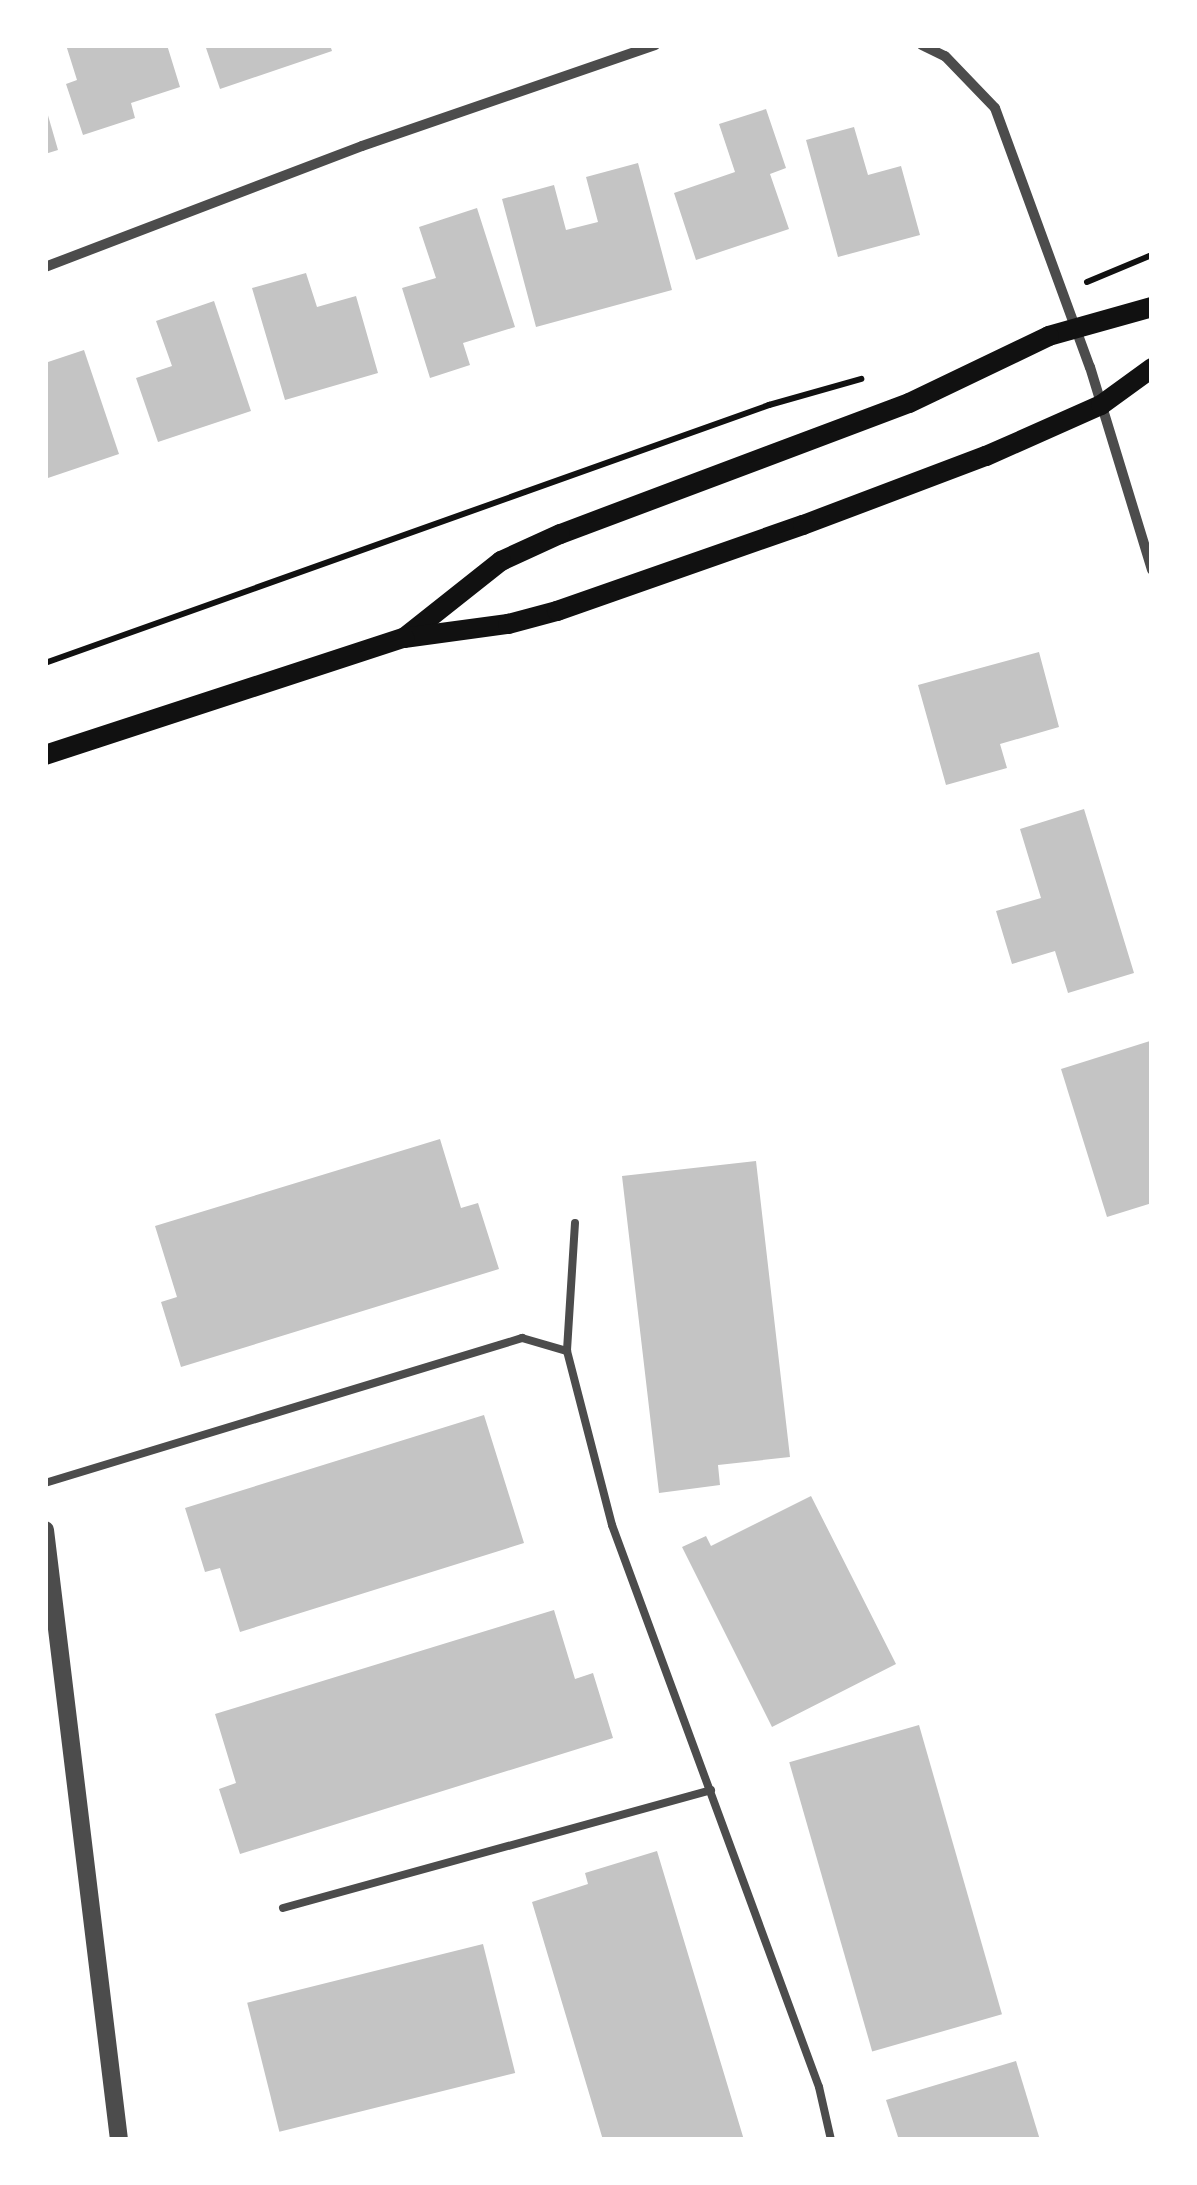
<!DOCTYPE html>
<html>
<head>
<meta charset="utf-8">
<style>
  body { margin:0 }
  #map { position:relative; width:1197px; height:2185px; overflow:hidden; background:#fff; font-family:Rubik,sans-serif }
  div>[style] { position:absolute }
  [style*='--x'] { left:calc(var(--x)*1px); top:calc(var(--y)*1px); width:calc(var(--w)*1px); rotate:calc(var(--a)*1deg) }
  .building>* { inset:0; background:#c4c4c4; transform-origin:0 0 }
  .path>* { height:6px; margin:-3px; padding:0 3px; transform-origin:3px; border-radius:3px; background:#111 }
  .service>* { height:8px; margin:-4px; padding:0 4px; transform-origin:4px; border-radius:4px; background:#4c4c4c }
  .minor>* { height:10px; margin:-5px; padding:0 5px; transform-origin:5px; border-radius:5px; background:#4c4c4c }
  .tertiary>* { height:18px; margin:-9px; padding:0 9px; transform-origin:9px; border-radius:9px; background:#4c4c4c }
  .secondary>* { height:20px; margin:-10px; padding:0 10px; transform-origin:10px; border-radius:10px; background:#111 }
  span { translate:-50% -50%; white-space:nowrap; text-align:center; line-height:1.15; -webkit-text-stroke:8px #fff; paint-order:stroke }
  .frame { position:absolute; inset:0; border:48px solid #fff; pointer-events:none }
</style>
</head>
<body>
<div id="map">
  <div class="building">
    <div style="clip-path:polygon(66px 45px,167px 45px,180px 87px,131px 103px,135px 118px,83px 135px,66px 84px,77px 80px)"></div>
    <div style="clip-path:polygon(205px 45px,330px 45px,332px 51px,220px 89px)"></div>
    <div style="clip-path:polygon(45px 105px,58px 150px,45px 154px)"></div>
    <div style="clip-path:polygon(766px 109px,786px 168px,770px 174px,789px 229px,696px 260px,674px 193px,735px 172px,719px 124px)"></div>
    <div style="clip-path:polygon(854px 127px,868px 175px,901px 166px,920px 235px,838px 257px,806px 140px)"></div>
    <div style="clip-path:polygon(638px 163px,672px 290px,536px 327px,502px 199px,554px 185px,566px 230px,598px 222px,586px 177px)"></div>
    <div style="clip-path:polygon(477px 208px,515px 327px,463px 343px,470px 365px,430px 378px,402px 288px,436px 278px,419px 227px)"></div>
    <div style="clip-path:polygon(306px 273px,317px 307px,356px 296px,378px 373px,285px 400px,252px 288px)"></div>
    <div style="clip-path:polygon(214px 301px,251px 411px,158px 442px,136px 378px,172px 366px,156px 321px)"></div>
    <div style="clip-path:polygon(84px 350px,119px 454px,45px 479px,45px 363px)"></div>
    <div style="clip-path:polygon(1039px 652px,1059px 727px,1000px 744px,1007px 768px,946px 785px,918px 685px)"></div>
    <div style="clip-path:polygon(1084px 809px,1134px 973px,1068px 993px,1055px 951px,1012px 964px,996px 911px,1041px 898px,1020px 829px)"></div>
    <div style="clip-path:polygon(1150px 1041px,1152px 1203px,1107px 1217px,1061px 1069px)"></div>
    <div style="clip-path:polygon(440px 1139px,461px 1208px,478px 1203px,499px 1269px,181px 1367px,161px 1302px,177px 1297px,155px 1226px)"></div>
    <div style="clip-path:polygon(756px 1161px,790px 1457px,718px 1465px,720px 1485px,659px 1493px,622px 1176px)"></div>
    <div style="clip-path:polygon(484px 1415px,524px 1543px,240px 1632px,220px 1568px,205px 1572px,185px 1508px)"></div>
    <div style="clip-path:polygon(811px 1496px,896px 1664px,772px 1727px,682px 1547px,706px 1536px,711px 1546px)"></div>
    <div style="clip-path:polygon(554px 1610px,575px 1679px,593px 1673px,613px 1738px,240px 1854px,219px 1789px,236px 1783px,215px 1714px)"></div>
    <div style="left:919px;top:1725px;width:301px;height:135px;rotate:74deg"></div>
    <div style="clip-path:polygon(657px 1851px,744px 2140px,603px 2140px,532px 1902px,588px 1884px,585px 1873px)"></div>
    <div style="left:483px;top:1944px;width:133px;height:243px;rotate:76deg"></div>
    <div style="clip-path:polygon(1016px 2061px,1040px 2140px,899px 2140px,886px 2100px)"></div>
  </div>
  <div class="path">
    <div style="--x:1087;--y:282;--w:70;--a:-22.6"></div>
    <div style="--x:45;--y:663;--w:769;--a:-19.61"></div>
    <div style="--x:769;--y:405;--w:96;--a:-15.8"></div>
  </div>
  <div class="service">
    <div style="--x:575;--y:1223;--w:128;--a:93.6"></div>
    <div style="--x:567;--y:1351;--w:180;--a:75.5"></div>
    <div style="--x:612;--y:1525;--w:599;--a:69.78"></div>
    <div style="--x:819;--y:2087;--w:54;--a:77.2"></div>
    <div style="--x:45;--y:1483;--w:499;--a:-16.9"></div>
    <div style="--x:522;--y:1338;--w:47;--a:16.1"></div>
    <div style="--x:283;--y:1908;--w:444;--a:-15.4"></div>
  </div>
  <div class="minor">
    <div style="--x:922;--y:45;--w:25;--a:26"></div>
    <div style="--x:945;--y:56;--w:72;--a:46.1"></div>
    <div style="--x:995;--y:108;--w:276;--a:69.9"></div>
    <div style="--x:1090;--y:367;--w:212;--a:73"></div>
    <div style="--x:45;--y:267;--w:339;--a:-20.9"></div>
    <div style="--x:362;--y:146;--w:310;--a:-19"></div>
  </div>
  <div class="tertiary">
    <div style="--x:45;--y:1530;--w:614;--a:83.08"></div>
  </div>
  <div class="secondary">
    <div style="--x:1152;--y:307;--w:107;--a:164.3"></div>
    <div style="--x:1049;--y:336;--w:155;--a:154.4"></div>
    <div style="--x:909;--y:403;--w:373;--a:159.4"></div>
    <div style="--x:560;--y:534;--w:65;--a:155.4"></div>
    <div style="--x:501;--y:561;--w:124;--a:141.6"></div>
    <div style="--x:404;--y:638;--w:105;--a:-7.7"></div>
    <div style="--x:508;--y:624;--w:51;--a:-14.9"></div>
    <div style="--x:557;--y:611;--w:261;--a:-19.3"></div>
    <div style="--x:803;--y:525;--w:196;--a:-20.7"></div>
    <div style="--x:986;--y:456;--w:126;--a:-23.9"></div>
    <div style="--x:1101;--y:405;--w:63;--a:-36"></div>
    <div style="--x:45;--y:755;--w:378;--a:-18.1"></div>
  </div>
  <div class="frame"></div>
</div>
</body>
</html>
